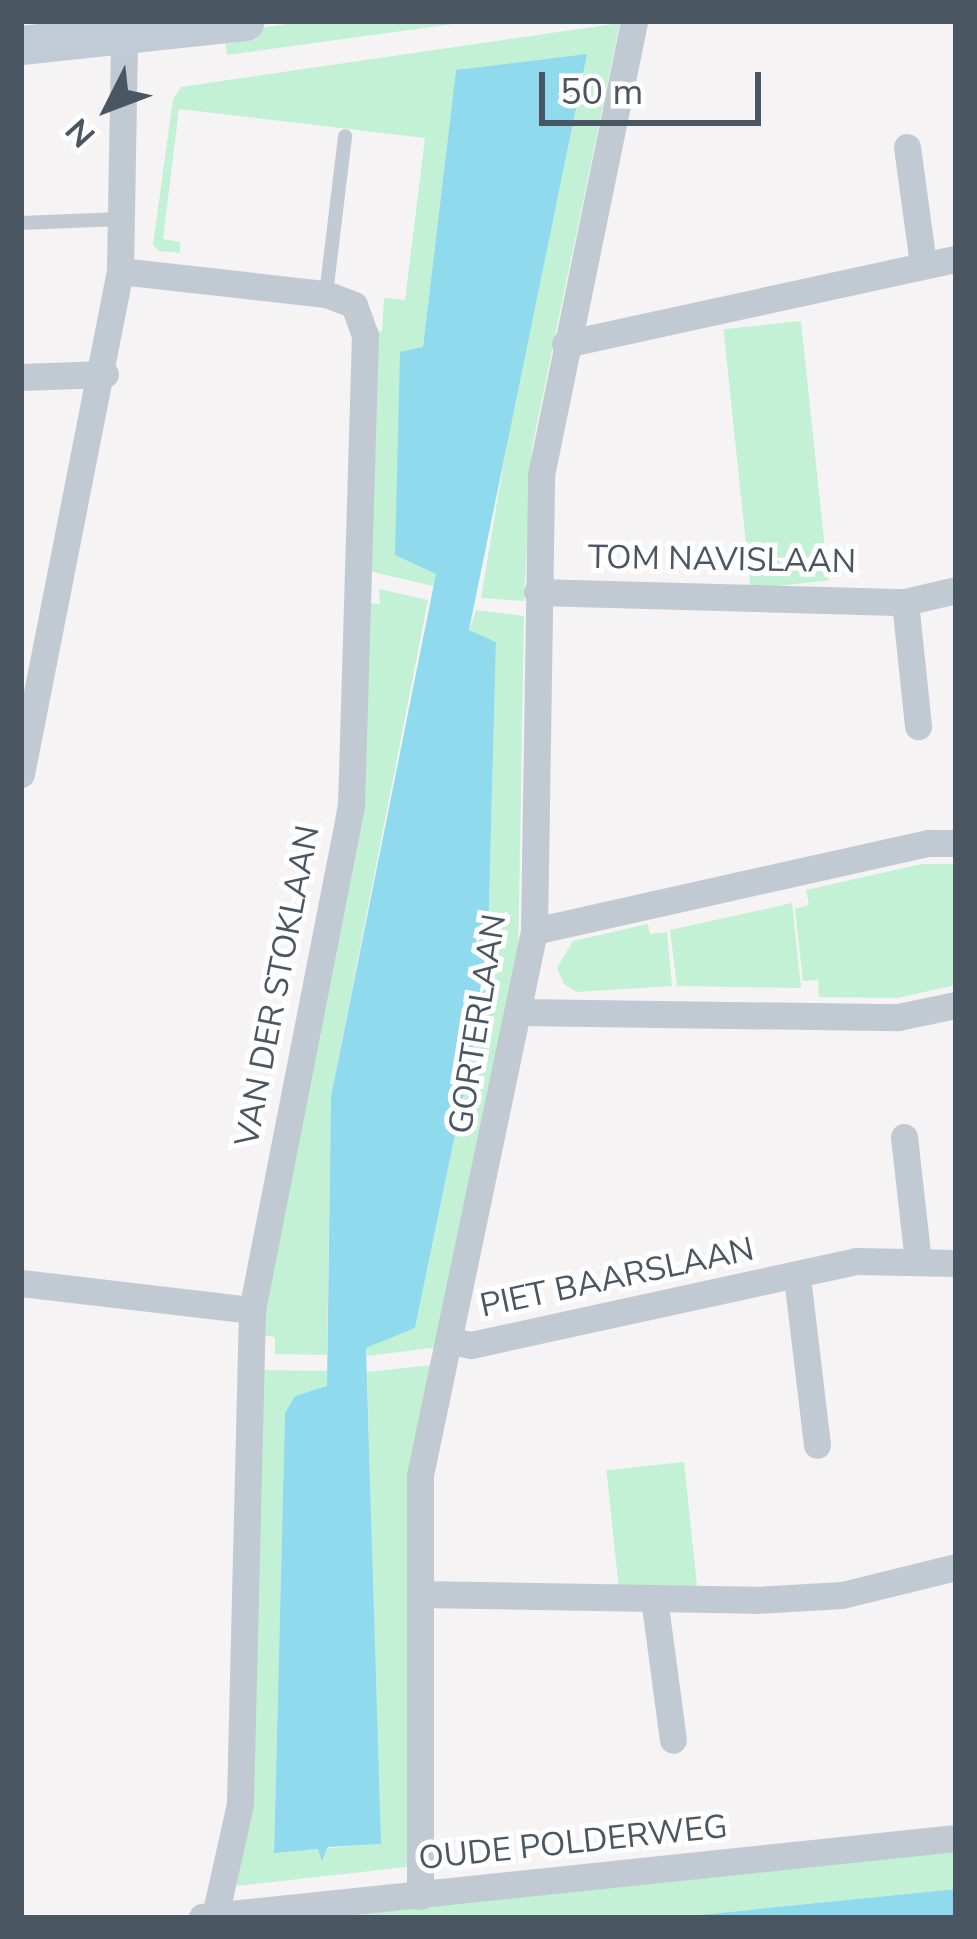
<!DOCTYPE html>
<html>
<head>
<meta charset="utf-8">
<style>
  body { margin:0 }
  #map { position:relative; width:977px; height:1939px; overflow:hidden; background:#f5f3f3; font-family:"Nunito Sans",sans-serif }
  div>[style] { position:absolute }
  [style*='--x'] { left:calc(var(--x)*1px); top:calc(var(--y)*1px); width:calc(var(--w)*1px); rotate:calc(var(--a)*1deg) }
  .green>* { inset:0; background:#c3f1d5; transform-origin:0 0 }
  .water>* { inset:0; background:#90daee }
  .lane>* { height:14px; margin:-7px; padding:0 7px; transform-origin:7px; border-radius:7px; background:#c1cad2 }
  .street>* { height:27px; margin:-13.5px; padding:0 13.5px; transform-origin:13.5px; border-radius:13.5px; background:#c1cad2 }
  .secondary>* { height:39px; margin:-19.5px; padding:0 19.5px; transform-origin:19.5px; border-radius:19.5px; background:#c1cbd6 }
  span { translate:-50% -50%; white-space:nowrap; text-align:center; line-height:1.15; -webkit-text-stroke:10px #fff; paint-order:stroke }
  .street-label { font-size:33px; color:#4a5661 }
  .frame { position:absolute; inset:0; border:24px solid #4a5661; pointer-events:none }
  .north { position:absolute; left:48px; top:48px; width:120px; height:120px; -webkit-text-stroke:9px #fff; paint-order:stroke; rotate:228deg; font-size:33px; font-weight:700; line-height:48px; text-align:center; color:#4a5661 }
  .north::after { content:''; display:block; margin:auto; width:42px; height:54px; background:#4a5661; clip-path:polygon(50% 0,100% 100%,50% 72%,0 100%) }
  .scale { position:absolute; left:539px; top:72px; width:222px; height:54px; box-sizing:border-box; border:6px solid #4a5661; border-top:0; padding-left:15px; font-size:36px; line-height:42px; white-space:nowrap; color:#4a5661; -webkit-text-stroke:9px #fff; paint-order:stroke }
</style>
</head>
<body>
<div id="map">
  <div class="green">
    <div style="clip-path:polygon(308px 21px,475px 21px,227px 55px,224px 33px)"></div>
    <div style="clip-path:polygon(620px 23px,532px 447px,524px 601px,481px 598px,522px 353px,456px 71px,423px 348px,401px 352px,437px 573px,433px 586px,369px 571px,374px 334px,382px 331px,384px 298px,405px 300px,425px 138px,179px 109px,163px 239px,180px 242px,180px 253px,159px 251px,153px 245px,173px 99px,181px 87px)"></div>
    <div style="left:801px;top:321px;width:261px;height:78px;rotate:84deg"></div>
    <div style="clip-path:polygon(379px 589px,428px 600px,331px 1096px,327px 1355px,275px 1354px,275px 1337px,262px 1335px,263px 1298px,368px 603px,380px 604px)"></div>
    <div style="clip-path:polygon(476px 610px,524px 616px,518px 963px,439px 1347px,367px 1356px,366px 1347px,415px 1328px,487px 980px,496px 642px,469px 631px)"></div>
    <div style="clip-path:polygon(922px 864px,956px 864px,956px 985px,897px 998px,819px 997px,818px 980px,803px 981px,795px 909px,809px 905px,806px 890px)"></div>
    <div style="clip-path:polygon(792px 903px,801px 988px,677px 986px,670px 930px)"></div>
    <div style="clip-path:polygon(648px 924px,650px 934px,667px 932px,672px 986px,577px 992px,564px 984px,557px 968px,573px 941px)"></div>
    <div style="clip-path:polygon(433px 1365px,407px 1867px,237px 1886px,261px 1370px,327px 1371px,327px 1387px,295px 1396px,285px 1413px,274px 1852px,319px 1849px,322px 1860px,328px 1848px,380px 1844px,367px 1372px)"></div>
    <div style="left:684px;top:1462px;width:124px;height:78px;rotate:84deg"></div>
    <div style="clip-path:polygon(956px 1850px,956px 1889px,669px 1918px,319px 1918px)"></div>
  </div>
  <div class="water">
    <div style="clip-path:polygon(587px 54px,469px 630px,496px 642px,487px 980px,415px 1328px,366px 1348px,381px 1844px,328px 1847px,322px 1861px,318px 1849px,274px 1853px,285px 1413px,295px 1396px,327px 1386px,331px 1096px,436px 574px,395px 555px,400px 352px,423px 347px,456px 70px)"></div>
    <div style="clip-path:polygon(956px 1889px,956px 1918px,669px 1918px)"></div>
  </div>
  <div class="lane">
    <div style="--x:21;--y:223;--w:100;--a:-2.3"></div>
    <div style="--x:326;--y:294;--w:159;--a:-83.1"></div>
  </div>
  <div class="street">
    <div style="--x:907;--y:147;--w:118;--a:82.2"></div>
    <div style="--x:120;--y:271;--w:207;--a:6.4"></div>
    <div style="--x:326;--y:294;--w:30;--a:21"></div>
    <div style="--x:354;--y:305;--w:32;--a:70"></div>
    <div style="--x:365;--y:335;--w:471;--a:91.7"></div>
    <div style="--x:351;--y:806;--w:514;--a:101.11"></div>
    <div style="--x:252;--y:1310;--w:494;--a:91.4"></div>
    <div style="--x:240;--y:1804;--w:115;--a:102.6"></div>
    <div style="--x:565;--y:344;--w:400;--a:-12.3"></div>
    <div style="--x:21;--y:377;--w:84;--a:-2"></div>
    <div style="--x:537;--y:592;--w:368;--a:1.6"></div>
    <div style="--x:905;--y:602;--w:52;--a:-13.2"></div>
    <div style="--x:905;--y:602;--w:125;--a:84"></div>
    <div style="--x:21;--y:774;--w:513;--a:-78.87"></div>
    <div style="--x:120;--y:271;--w:236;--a:-89"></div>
    <div style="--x:534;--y:931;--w:404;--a:-12.6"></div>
    <div style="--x:928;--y:843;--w:28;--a:0"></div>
    <div style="--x:521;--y:1012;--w:377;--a:0.8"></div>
    <div style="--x:898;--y:1017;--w:59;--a:-11.7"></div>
    <div style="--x:904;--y:1137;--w:126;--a:83.6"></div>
    <div style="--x:797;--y:1277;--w:169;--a:83.2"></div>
    <div style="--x:21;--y:1283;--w:233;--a:6.7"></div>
    <div style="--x:452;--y:1341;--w:19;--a:12"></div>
    <div style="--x:471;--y:1345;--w:394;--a:-12.3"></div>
    <div style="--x:856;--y:1261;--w:100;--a:1.1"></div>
    <div style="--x:421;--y:1594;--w:334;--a:1"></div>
    <div style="--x:755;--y:1600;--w:87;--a:-3.3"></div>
    <div style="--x:842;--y:1595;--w:117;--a:-13.8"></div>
    <div style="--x:654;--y:1598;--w:143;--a:82.4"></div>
    <div style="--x:420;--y:1896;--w:421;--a:-90"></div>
    <div style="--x:420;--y:1475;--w:556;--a:-78.16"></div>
    <div style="--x:534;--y:931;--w:456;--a:-89.1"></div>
    <div style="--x:541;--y:475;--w:463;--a:-78.4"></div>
    <div style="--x:202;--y:1917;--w:758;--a:-5.98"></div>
  </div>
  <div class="secondary">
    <div style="--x:21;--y:45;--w:225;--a:-6.1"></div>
  </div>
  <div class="street-label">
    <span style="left:722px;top:560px;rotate:1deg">TOM NAVISLAAN</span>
    <span style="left:278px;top:986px;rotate:-79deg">VAN DER STOKLAAN</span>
    <span style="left:478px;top:1024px;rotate:-81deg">GORTERLAAN</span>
    <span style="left:617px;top:1278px;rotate:-12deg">PIET BAARSLAAN</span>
    <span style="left:573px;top:1843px;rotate:-6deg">OUDE POLDERWEG</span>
  </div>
  <div class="frame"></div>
  <div class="north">N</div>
  <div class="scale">50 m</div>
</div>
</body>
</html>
